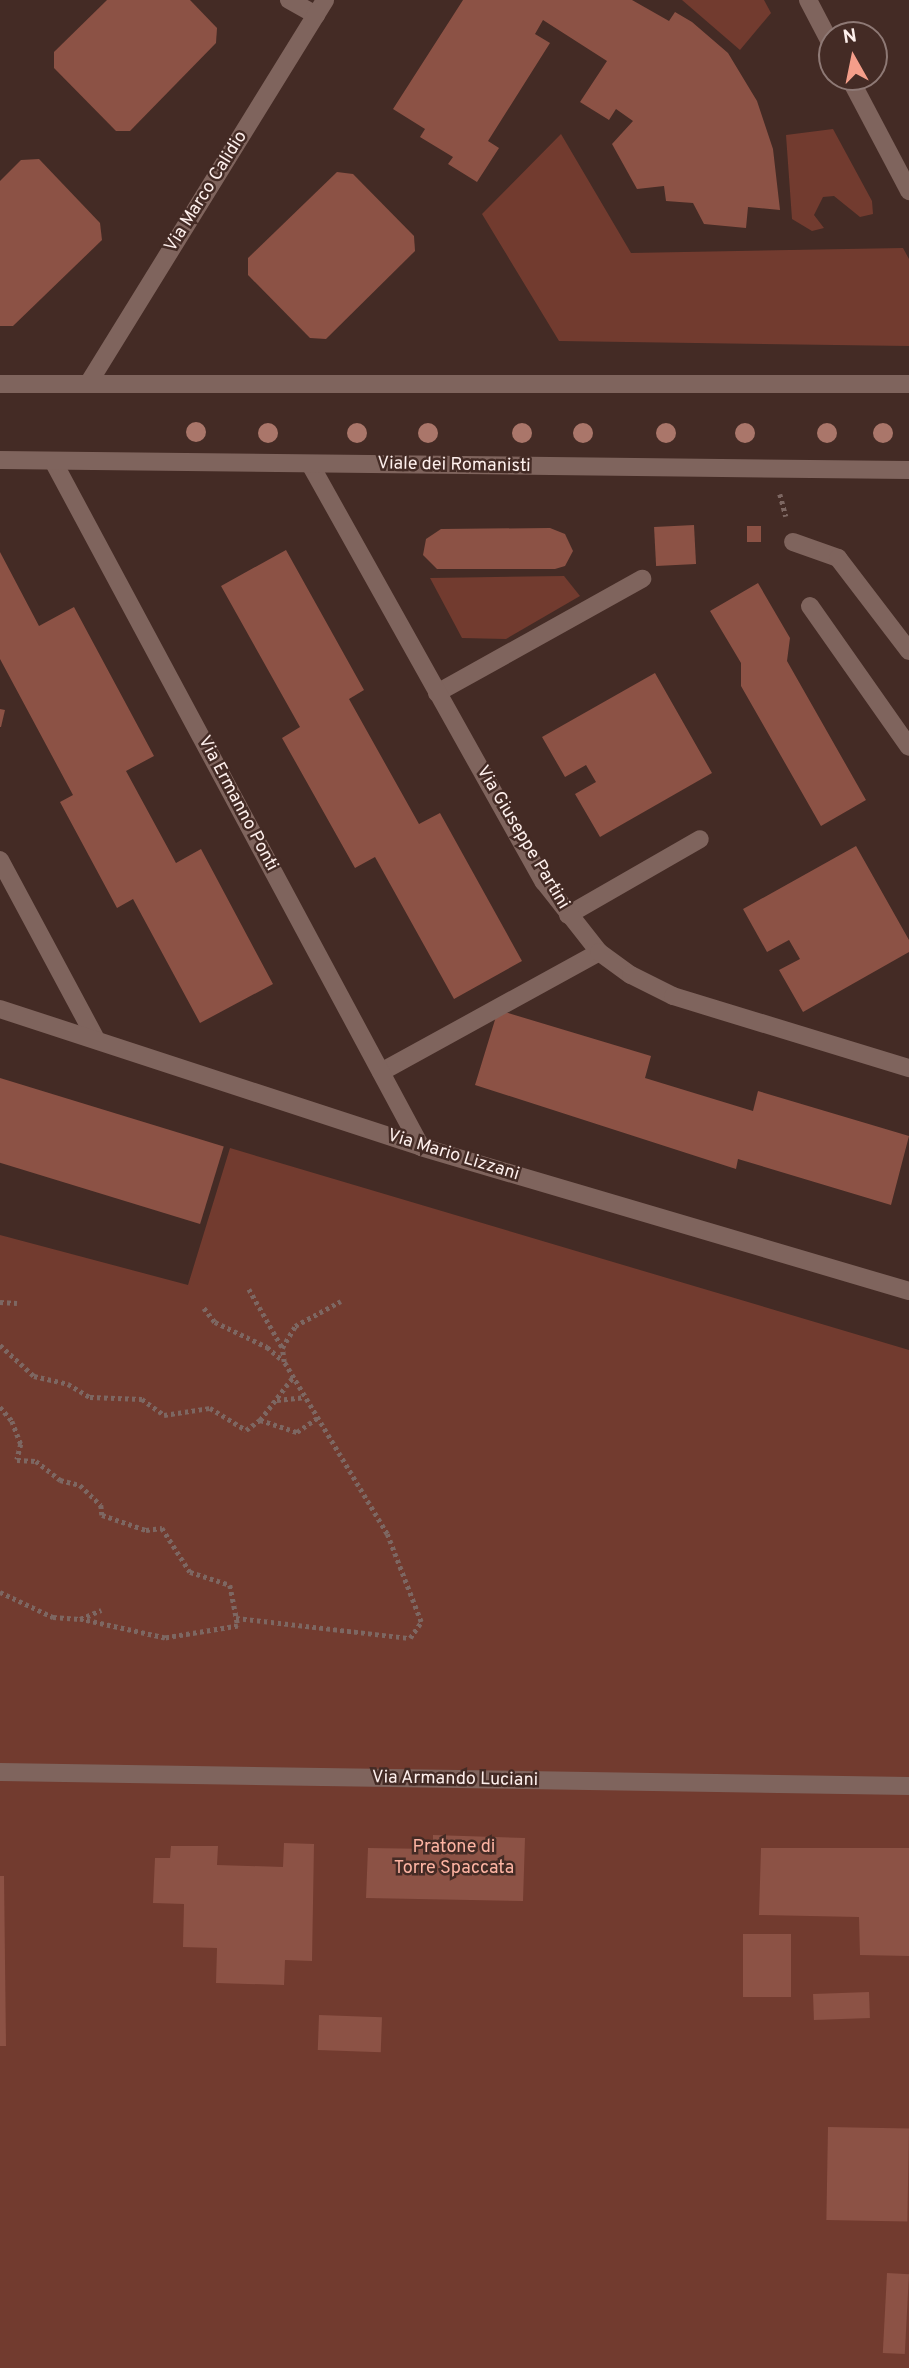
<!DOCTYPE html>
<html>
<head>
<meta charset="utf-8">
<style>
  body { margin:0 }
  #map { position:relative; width:909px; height:2368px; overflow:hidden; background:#442b25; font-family:Overpass,sans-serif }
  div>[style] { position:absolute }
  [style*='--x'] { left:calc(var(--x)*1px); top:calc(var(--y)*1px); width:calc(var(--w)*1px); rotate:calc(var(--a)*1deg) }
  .green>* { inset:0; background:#723b2f }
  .building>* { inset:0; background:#8c5245; transform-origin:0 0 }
  .path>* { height:4.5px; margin-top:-2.25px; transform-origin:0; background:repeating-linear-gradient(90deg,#7d6762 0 3.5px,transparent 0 7px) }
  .service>* { height:18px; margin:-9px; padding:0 9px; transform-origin:9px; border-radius:9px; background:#7f645d }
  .minor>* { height:18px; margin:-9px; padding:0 9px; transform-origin:9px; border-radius:9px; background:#7f645d }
  .tertiary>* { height:18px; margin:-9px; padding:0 9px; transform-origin:9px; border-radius:9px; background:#7f645d }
  .trees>* { width:20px; height:20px; margin:-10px; border-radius:50%; background:#aa766a }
  span { translate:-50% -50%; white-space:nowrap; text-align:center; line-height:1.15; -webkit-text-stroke:5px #442b25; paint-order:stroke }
  .street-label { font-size:18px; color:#fdefec }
  .park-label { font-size:18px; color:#fdb4a3 }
  .north { position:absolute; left:818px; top:21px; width:70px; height:70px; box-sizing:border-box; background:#442b25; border:2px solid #8e7975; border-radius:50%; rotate:351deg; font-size:19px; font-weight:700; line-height:28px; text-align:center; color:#fdefec }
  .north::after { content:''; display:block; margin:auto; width:24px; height:32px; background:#f49e8a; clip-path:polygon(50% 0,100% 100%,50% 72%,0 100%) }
</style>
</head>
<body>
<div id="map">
  <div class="green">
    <div style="clip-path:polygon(682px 0,764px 0,771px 13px,740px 50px)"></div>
    <div style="clip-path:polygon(833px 129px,872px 201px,873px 214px,860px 217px,834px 196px,823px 197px,814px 215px,824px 228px,812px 231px,792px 219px,786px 135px)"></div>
    <div style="clip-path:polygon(561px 134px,631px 253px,903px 248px,909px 259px,909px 346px,559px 341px,482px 214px)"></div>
    <div style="clip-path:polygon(564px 576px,580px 596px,506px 639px,462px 638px,430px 578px)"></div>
    <div style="clip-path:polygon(230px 1148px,909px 1350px,909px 2368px,0 2368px,0 1235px,188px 1285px)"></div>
  </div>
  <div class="building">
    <div style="clip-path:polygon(107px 0,190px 0,217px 28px,216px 43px,130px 131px,116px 131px,54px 68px,54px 52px)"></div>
    <div style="clip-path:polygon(463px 0,632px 0,669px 21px,675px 12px,692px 22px,728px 53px,757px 101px,773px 149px,780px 210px,748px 207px,746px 228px,704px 224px,693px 203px,666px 201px,664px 186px,637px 189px,612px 144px,633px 121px,616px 109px,609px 120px,580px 102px,607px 61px,543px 20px,535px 34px,550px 43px,488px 141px,499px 148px,477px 182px,448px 164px,453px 157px,420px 137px,425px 129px,393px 109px)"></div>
    <div style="clip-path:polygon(39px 159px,100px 223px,102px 240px,13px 326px,0 326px,0 181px,21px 160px)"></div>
    <div style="clip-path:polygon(337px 172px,353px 174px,414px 236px,415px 251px,326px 339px,310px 338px,248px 275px,248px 258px)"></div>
    <div style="left:694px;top:525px;width:39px;height:40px;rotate:87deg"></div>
    <div style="left:747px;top:526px;width:14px;height:16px"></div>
    <div style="clip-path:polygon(550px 528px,565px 534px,573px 551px,565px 566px,555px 569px,437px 569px,423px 555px,426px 539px,441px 529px)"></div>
    <div style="clip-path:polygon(286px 550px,364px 690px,349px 699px,419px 824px,440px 813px,522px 961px,454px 999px,375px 857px,355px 868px,282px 738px,300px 727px,221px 586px)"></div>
    <div style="clip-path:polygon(0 552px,39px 626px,74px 607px,154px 756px,126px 771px,176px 863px,201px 849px,273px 984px,200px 1023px,133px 899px,117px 908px,60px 802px,73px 795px,0 659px)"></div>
    <div style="clip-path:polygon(758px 583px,790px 638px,787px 661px,866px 800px,821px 826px,741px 686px,741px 663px,710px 611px)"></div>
    <div style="clip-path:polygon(655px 673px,712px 773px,600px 837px,575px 794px,596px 782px,586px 765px,565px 777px,542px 737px)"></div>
    <div style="clip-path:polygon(0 709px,5px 710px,1px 727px,0 727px)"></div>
    <div style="clip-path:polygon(856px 846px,909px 940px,909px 952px,803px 1012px,779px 970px,800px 959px,789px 940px,767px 952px,743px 909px)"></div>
    <div style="clip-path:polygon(498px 1010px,651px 1056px,645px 1078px,753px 1111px,758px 1091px,909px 1136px,891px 1205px,738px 1159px,736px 1169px,475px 1085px)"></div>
    <div style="left:0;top:1078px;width:234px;height:81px;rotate:17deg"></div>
    <div style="clip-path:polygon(433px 1835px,525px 1838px,523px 1901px,366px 1898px,368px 1848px,433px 1849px)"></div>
    <div style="clip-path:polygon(284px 1843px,314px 1844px,312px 1961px,285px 1960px,284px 1985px,216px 1983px,217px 1948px,183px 1947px,184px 1904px,153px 1903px,155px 1858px,170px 1858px,171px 1846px,218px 1846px,217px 1865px,283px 1867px)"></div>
    <div style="clip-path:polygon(761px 1848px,909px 1848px,909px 1956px,860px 1955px,859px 1917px,759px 1915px)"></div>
    <div style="clip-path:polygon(0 1876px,4px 1876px,6px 2046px,0 2046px)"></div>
    <div style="left:743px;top:1934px;width:48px;height:63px"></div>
    <div style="left:869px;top:1992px;width:26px;height:56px;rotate:88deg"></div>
    <div style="left:319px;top:2015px;width:63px;height:35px;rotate:2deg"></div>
    <div style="left:828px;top:2127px;width:81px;height:93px;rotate:1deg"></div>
    <div style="left:887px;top:2273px;width:22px;height:80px;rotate:3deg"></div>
  </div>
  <div class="path">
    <div style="--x:780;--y:494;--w:23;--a:75"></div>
    <div style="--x:249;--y:1289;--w:67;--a:60.4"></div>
    <div style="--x:0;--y:1302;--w:17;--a:3"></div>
    <div style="--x:204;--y:1308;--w:18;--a:52"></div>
    <div style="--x:215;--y:1322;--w:58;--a:25.7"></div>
    <div style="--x:267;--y:1347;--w:21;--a:41"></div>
    <div style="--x:0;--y:1345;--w:46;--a:42.4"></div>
    <div style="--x:34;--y:1376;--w:35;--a:13"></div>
    <div style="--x:68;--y:1384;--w:26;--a:31"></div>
    <div style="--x:90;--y:1397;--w:52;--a:2.2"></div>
    <div style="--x:142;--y:1399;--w:27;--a:36"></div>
    <div style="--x:164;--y:1415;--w:47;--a:-8.7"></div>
    <div style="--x:210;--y:1408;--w:42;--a:31.4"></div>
    <div style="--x:246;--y:1430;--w:17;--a:-36"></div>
    <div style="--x:260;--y:1420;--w:39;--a:18"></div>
    <div style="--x:297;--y:1432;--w:24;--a:-35"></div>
    <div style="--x:277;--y:1400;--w:27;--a:-6"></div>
    <div style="--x:0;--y:1407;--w:18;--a:49"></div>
    <div style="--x:12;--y:1421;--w:25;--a:69"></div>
    <div style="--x:21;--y:1444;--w:16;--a:104"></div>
    <div style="--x:17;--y:1460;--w:19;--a:3"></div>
    <div style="--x:36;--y:1461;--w:31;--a:38"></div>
    <div style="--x:60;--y:1480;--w:21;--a:14"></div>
    <div style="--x:80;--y:1485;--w:29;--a:44"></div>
    <div style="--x:101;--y:1505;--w:10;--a:84"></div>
    <div style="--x:102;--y:1515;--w:46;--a:18.8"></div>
    <div style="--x:146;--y:1530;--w:16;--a:-7"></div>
    <div style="--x:162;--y:1528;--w:52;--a:57.5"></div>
    <div style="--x:190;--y:1572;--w:42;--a:18"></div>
    <div style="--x:230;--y:1585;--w:42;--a:79"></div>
    <div style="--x:238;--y:1626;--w:74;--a:170.7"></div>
    <div style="--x:165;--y:1638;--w:87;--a:-167.4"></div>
    <div style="--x:260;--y:1420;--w:54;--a:-52.5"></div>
    <div style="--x:0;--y:1592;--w:59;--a:25.3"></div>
    <div style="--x:53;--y:1617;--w:27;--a:4"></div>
    <div style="--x:80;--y:1619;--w:23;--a:-23"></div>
    <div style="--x:236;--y:1618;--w:175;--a:6.6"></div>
    <div style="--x:410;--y:1638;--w:19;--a:-55"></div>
    <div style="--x:421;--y:1622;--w:94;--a:-111.1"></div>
    <div style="--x:387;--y:1534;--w:200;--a:-120.9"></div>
    <div style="--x:284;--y:1362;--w:14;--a:-98"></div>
    <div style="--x:282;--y:1348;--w:26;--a:-59"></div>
    <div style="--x:295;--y:1326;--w:52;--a:-28.5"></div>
  </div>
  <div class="service">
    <div style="--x:289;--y:0;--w:31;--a:29"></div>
    <div style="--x:793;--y:542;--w:48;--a:19.6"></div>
    <div style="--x:838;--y:558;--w:117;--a:52.6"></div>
    <div style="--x:810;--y:606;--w:172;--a:54.9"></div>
    <div style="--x:437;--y:693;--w:235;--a:-29.1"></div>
    <div style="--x:568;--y:915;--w:152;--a:-29.9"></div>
    <div style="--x:381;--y:1072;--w:249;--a:-28.8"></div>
  </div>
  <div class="minor">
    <div style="--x:808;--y:0;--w:52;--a:62.4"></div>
    <div style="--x:849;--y:77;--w:129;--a:62.2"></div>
    <div style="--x:88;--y:384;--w:451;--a:-58.3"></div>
    <div style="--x:53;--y:461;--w:778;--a:61.79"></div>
    <div style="--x:310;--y:464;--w:479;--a:60.8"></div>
    <div style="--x:544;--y:882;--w:89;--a:51.8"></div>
    <div style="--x:599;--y:952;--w:39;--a:36"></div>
    <div style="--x:631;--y:975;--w:47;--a:26.6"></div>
    <div style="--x:673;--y:996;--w:247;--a:17"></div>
    <div style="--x:0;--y:860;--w:203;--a:61.8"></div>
    <div style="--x:0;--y:1009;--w:443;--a:18.1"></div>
    <div style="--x:421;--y:1147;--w:509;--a:16.44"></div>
    <div style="--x:0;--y:1772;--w:909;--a:0.88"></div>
  </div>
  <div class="tertiary">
    <div style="--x:0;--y:384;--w:909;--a:0"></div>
    <div style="--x:0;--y:460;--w:909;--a:0.63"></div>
  </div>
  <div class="trees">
    <div style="left:196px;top:432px"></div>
    <div style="left:268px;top:433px"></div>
    <div style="left:357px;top:433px"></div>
    <div style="left:428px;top:433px"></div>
    <div style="left:522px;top:433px"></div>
    <div style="left:583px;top:433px"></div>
    <div style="left:666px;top:433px"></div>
    <div style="left:745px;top:433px"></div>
    <div style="left:827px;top:433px"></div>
    <div style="left:883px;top:433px"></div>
  </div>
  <div class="street-label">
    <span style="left:207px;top:192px;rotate:-58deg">Via Marco Calidio</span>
    <span style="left:454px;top:466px;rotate:1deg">Viale dei Romanisti</span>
    <span style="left:237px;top:804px;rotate:62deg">Via Ermanno Ponti</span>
    <span style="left:522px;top:838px;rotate:59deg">Via Giuseppe Partini</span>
    <span style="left:453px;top:1156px;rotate:17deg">Via Mario Lizzani</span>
    <span style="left:455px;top:1780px;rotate:1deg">Via Armando Luciani</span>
  </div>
  <div class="park-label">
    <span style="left:454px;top:1859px">Pratone di<br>Torre Spaccata</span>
  </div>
  <div class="north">N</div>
</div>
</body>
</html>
